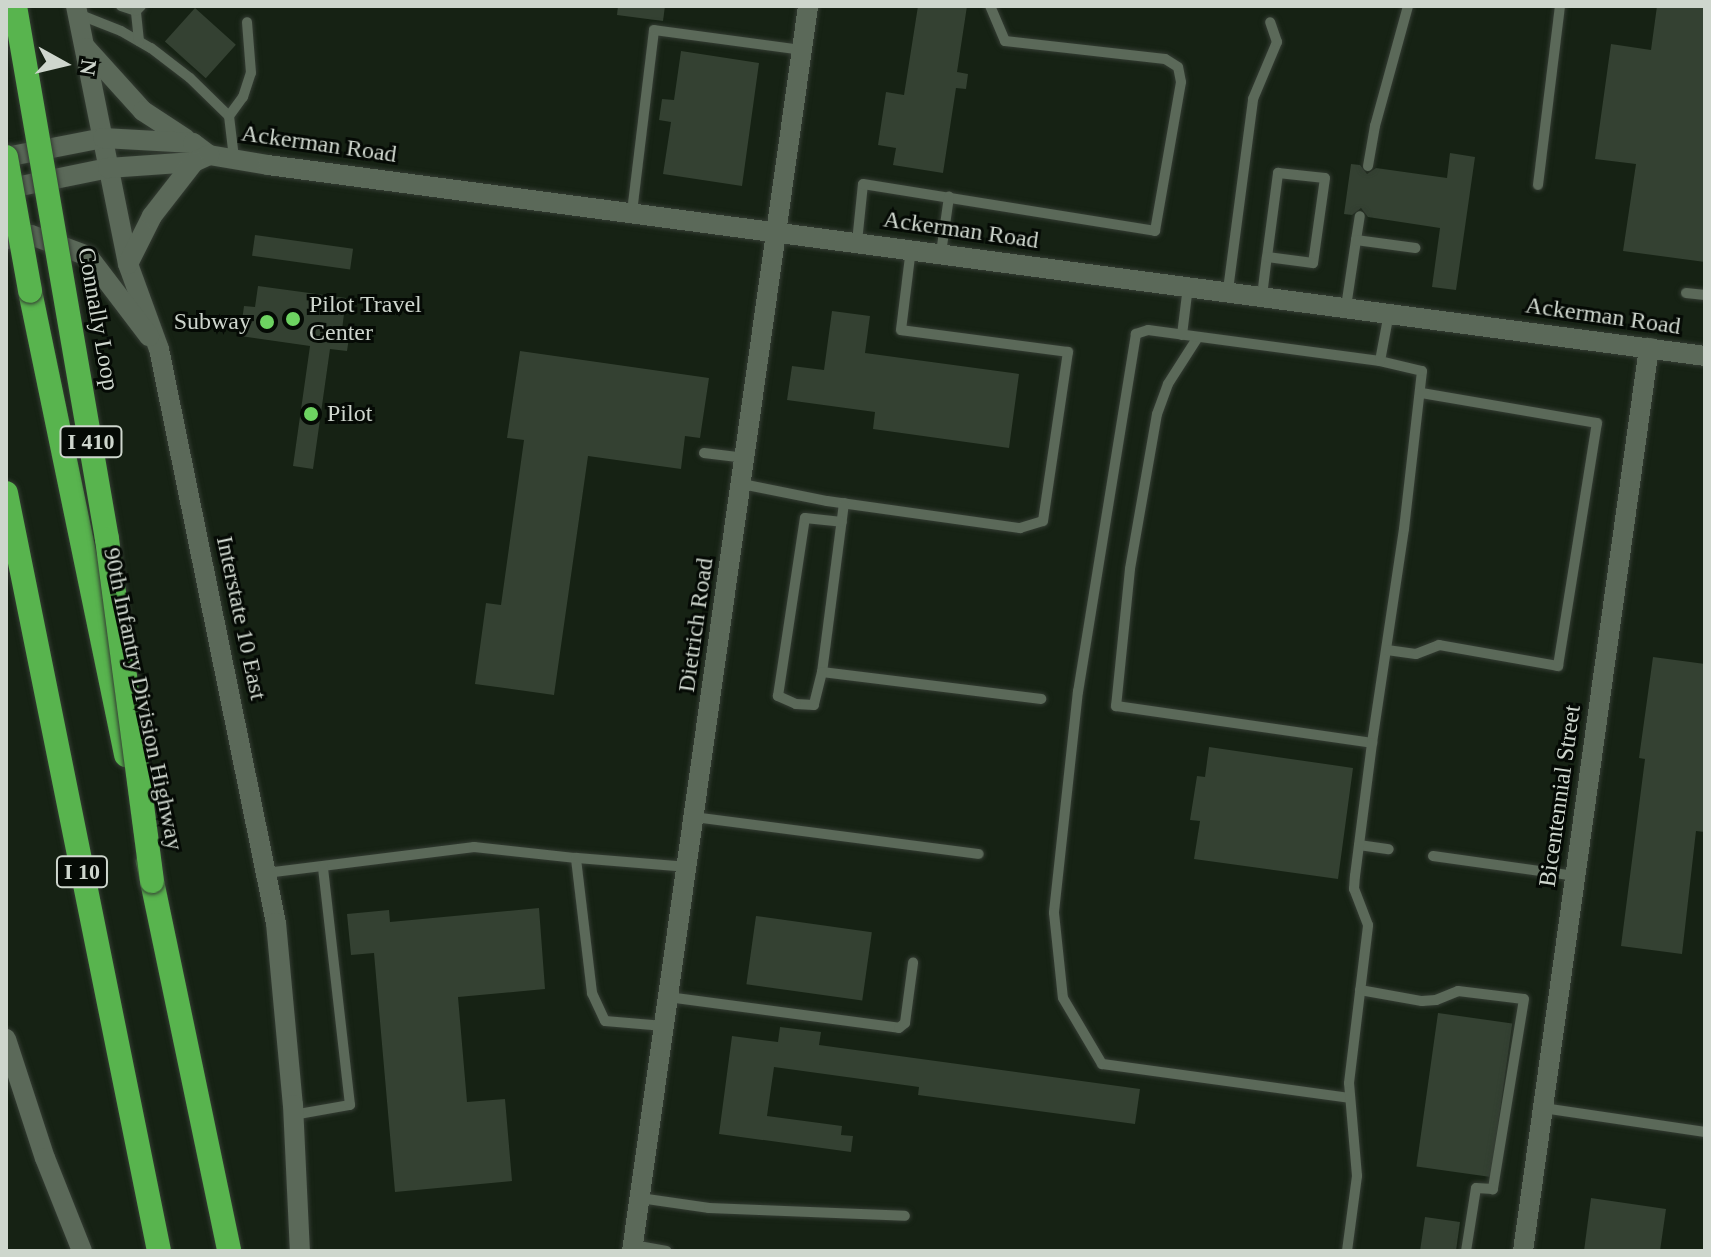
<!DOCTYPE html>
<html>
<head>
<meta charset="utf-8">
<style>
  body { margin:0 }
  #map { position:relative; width:1711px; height:1257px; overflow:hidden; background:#162214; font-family:Georgia,serif }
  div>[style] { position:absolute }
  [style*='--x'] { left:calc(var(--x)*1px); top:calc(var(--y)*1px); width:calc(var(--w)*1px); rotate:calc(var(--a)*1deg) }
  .building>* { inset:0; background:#344132; transform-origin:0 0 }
  .roads { filter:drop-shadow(0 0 2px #343c33) drop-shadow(0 0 2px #343c33) }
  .lane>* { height:10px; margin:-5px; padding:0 5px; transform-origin:5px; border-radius:5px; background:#5b6959 }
  .street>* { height:20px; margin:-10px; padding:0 10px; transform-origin:10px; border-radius:10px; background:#5b6959 }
  .secondary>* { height:20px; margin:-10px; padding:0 10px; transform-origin:10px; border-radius:10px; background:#5b6959 }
  .highway>* { height:24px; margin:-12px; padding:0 12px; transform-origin:12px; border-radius:12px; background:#58b44e }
  .bridges { filter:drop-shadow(0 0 2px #343c33) drop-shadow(0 0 2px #343c33) }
  .highway-bridge>* { height:24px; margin:-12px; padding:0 12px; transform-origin:12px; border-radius:12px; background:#58b44e }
  .dots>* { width:22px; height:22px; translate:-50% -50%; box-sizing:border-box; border:4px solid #050a05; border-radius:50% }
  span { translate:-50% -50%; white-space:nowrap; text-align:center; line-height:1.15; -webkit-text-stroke:6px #050a05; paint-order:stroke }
  .shield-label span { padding:2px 6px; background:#050a05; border:2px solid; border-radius:6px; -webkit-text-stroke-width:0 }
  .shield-label { font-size:22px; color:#ced6cd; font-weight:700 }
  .street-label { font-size:24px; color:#ced6cd }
  .poi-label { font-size:24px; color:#ced6cd }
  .left { translate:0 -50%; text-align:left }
  .right { translate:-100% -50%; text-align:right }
  .frame { position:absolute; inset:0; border:8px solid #ced6cd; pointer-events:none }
  .north { position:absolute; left:24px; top:24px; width:80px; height:80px; -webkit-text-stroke:6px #050a05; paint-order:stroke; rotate:98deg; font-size:22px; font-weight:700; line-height:32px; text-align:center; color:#ced6cd }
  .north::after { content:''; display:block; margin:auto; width:28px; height:36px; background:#ced6cd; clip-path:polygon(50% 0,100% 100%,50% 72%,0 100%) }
</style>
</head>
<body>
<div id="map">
  <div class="building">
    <div style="clip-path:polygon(618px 6px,665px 6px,663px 21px,617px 15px)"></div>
    <div style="clip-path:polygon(918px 6px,967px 6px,957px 72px,968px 74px,966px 89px,956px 88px,943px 173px,893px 165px,896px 148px,878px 145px,886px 92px,904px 95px)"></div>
    <div style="clip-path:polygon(1657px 6px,1705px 6px,1705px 262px,1623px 251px,1636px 164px,1595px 159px,1611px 44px,1651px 50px)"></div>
    <div style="left:195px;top:8px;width:55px;height:45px;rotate:42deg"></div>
    <div style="clip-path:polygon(681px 51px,759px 63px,742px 186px,663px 174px,671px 122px,659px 120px,662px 99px,674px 100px)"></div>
    <div style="clip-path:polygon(1450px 153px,1475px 157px,1456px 290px,1432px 287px,1440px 228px,1368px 217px,1361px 208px,1352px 215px,1344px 214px,1351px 164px,1360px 165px,1367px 174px,1376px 168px,1447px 178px)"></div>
    <div style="left:255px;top:235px;width:99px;height:21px;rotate:8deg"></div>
    <div style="clip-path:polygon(258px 286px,346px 298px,342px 330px,350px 331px,347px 351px,330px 349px,313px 469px,293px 466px,310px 346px,240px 336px,244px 306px,255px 307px)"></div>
    <div style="clip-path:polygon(832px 311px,870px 316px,865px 353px,1019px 374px,1009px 448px,873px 429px,875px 412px,787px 400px,792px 366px,824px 370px)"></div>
    <div style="clip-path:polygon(520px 351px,709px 378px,700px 438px,685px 436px,681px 469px,588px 456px,554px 695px,475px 684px,486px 603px,501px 605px,524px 440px,507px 438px)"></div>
    <div style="clip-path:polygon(1653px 657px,1705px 664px,1705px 832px,1696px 831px,1682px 954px,1621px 946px,1645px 759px,1639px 758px)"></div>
    <div style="clip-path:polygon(1209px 747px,1353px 768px,1338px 879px,1194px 859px,1200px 821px,1190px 820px,1197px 776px,1205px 777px)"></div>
    <div style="clip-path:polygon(539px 908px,545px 989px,458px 997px,467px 1102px,505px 1099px,512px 1181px,395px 1192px,374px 953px,351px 955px,347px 914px,389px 910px,390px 922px)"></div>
    <div style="left:756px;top:916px;width:117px;height:69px;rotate:8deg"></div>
    <div style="left:1438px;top:1013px;width:75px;height:155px;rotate:8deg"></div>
    <div style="clip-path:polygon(780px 1027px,821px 1032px,819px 1045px,1140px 1089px,1135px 1124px,918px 1095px,919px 1087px,774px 1067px,767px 1116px,842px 1126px,841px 1135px,853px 1136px,851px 1152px,719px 1134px,732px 1036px,778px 1042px)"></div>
    <div style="clip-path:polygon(1591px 1198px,1666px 1209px,1660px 1251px,1584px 1251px)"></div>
    <div style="clip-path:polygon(1425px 1217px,1460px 1222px,1456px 1251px,1420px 1251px)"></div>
  </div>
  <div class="roads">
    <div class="lane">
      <div style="--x:121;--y:6;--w:16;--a:18"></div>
      <div style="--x:136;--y:11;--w:3;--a:-108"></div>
      <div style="--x:78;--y:14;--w:46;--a:21.6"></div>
      <div style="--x:121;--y:31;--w:34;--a:30"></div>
      <div style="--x:151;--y:48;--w:49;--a:37.6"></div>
      <div style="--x:190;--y:78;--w:54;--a:44.3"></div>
      <div style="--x:229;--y:116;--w:42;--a:83.2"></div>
      <div style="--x:139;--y:41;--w:30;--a:-96"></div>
      <div style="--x:136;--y:11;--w:7;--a:-45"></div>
      <div style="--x:229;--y:116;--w:24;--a:-54"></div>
      <div style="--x:243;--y:97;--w:25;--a:-72"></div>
      <div style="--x:251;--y:73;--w:51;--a:-94.5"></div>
      <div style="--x:1368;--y:166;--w:41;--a:-80.1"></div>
      <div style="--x:1375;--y:126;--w:124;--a:-74.6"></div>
      <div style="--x:1538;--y:185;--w:180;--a:-83"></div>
      <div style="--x:632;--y:212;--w:183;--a:-83.1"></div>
      <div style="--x:654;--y:30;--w:149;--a:7.7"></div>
      <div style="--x:1356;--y:240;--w:24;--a:-81"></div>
      <div style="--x:857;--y:242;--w:58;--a:-84.1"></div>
      <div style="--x:863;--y:184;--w:296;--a:9.1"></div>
      <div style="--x:1155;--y:231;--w:151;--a:-80.1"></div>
      <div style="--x:1181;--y:82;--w:15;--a:-101"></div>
      <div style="--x:1178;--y:67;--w:15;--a:-148"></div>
      <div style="--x:1165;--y:59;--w:161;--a:-173.6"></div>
      <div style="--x:1005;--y:41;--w:38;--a:-113"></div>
      <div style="--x:941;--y:253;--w:57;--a:-81.9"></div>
      <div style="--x:1228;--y:290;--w:193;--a:-82.5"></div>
      <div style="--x:1253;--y:99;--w:62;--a:-67.2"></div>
      <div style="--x:1277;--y:42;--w:21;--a:-109"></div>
      <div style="--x:1686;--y:293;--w:19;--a:6"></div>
      <div style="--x:1262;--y:296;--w:39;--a:-83"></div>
      <div style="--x:1267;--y:257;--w:85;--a:-82.5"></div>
      <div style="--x:1278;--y:173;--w:47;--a:6.1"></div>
      <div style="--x:1325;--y:178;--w:86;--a:98"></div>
      <div style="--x:1313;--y:263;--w:46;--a:-172.6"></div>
      <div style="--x:1346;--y:307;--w:68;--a:-81.5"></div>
      <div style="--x:1356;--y:240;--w:60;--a:7.7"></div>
      <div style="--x:1182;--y:335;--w:49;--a:-83"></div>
      <div style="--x:1198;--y:337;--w:56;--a:122.6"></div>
      <div style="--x:1168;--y:384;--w:32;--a:110"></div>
      <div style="--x:1157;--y:414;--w:157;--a:99.9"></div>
      <div style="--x:1130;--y:569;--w:138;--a:95.8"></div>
      <div style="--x:1116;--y:706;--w:259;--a:8.2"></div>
      <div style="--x:1372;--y:743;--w:216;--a:-81.5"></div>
      <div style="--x:1404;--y:529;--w:159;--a:-83.5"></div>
      <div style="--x:1422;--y:371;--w:43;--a:-166.6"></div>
      <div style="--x:1380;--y:361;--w:234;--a:-172.4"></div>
      <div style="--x:1148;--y:330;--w:13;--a:162"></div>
      <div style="--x:1136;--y:334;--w:362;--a:99.2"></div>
      <div style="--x:1078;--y:691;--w:223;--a:96.2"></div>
      <div style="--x:1054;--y:913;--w:85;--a:84"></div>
      <div style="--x:1063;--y:998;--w:77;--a:59.4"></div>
      <div style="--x:1102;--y:1064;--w:250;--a:7.8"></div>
      <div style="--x:1380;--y:361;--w:49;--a:-79.4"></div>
      <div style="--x:704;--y:453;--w:42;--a:6.8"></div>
      <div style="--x:742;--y:484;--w:87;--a:11.3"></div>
      <div style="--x:827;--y:501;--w:195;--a:8"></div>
      <div style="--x:1020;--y:528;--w:24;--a:-17"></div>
      <div style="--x:1043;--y:521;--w:171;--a:-81.6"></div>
      <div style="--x:1068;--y:352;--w:168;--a:-172.5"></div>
      <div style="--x:901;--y:330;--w:82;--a:-83"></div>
      <div style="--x:844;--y:503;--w:170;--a:97.4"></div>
      <div style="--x:822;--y:672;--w:221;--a:7"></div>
      <div style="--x:1387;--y:650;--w:29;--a:8"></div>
      <div style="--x:1416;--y:654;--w:25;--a:-21"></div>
      <div style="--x:1439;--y:645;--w:121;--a:10"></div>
      <div style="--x:1558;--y:666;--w:246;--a:-80.9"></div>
      <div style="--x:1597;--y:423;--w:179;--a:-170.3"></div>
      <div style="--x:822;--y:672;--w:34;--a:104"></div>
      <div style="--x:814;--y:705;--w:18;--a:-177"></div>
      <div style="--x:796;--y:704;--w:20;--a:-156"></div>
      <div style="--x:778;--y:696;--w:180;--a:-81.4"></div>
      <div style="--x:805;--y:518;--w:37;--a:6"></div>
      <div style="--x:694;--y:817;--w:287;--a:7.4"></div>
      <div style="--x:1359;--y:845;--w:30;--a:8"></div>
      <div style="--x:1433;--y:856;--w:143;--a:8"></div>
      <div style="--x:266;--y:873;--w:210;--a:-7.1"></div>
      <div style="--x:474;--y:847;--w:103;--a:6.2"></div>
      <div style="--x:1360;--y:990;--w:63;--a:10.1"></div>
      <div style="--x:1422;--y:1001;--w:14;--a:-4"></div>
      <div style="--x:1436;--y:1000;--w:24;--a:-22"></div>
      <div style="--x:1458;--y:991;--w:66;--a:6.9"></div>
      <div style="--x:1524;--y:999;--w:193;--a:99.3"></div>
      <div style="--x:1493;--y:1189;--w:17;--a:-177"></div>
      <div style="--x:1476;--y:1188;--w:64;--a:99"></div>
      <div style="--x:668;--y:997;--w:233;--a:7.6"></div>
      <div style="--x:899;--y:1028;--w:8;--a:-40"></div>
      <div style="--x:905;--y:1023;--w:61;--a:-82.4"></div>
      <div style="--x:664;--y:1026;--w:59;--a:-175.2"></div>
      <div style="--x:605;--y:1021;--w:31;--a:-115"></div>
      <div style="--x:592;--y:993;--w:136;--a:-96.8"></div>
      <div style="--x:576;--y:858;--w:111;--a:4.6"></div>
      <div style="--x:1543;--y:1108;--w:164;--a:8.4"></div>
      <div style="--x:293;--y:1115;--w:58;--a:-10"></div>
      <div style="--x:350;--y:1105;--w:240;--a:-96.5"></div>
      <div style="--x:640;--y:1198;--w:70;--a:8.2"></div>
      <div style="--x:709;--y:1208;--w:196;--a:2.3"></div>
      <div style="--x:633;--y:1245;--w:34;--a:10"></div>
      <div style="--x:1347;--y:1251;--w:76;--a:-82.4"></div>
      <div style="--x:1357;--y:1176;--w:93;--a:-94.9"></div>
      <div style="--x:1349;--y:1083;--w:159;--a:-83.1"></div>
      <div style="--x:1368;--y:925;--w:39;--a:-111"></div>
      <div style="--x:1354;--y:889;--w:13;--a:-86"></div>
      <div style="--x:1355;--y:876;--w:134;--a:-82.7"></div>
    </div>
    <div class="street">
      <div style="--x:632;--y:1251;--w:1257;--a:-81.95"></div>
      <div style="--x:1523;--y:1251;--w:912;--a:-82.06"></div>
    </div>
    <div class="secondary">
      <div style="--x:76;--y:6;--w:263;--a:78.6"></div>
      <div style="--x:128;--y:264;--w:90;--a:70"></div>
      <div style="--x:159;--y:349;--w:586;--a:78.48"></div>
      <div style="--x:276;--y:923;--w:183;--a:84.7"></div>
      <div style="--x:293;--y:1105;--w:146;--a:87.3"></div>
      <div style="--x:86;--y:48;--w:85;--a:47.9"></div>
      <div style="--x:143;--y:111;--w:51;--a:33.1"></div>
      <div style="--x:6;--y:157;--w:99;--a:-11.1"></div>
      <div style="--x:103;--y:138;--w:90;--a:3.2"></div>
      <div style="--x:193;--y:143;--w:20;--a:37"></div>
      <div style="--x:209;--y:155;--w:60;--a:9.6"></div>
      <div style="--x:268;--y:165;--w:1450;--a:7.57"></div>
      <div style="--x:6;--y:189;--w:104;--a:-11.6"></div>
      <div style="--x:108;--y:168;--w:86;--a:-4"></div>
      <div style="--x:194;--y:162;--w:17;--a:-25"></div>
      <div style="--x:6;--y:239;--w:25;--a:-9"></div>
      <div style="--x:31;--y:235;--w:61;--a:20.2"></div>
      <div style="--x:88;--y:256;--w:101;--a:52.7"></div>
      <div style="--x:128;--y:264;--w:54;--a:-63.4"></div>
      <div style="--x:152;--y:216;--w:68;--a:-52.1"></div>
      <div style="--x:6;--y:1039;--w:125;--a:71.9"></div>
      <div style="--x:45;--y:1158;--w:100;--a:68.3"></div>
    </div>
    <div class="highway">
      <div style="--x:30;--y:291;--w:474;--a:78.3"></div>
      <div style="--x:6;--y:493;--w:773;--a:78.59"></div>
      <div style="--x:148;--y:862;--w:397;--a:78.2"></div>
    </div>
  </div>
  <div class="bridges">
    <div class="highway-bridge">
      <div style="--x:15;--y:6;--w:541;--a:80.21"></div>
      <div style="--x:107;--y:539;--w:345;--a:82.5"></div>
      <div style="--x:6;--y:157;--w:136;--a:79.8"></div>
    </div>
  </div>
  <div class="dots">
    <div style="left:293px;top:319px;background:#6dd361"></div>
    <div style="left:267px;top:322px;background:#6dd361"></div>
    <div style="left:311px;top:414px;background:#6dd361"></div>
  </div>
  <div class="shield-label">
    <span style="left:91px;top:442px">I 410</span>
    <span style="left:82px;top:872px">I 10</span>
  </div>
  <div class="street-label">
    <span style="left:319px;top:144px;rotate:8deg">Ackerman Road</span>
    <span style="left:961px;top:230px;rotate:8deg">Ackerman Road</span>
    <span style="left:1603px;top:316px;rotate:8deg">Ackerman Road</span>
    <span style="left:98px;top:319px;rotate:80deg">Connally Loop</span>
    <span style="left:241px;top:618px;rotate:78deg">Interstate 10 East</span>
    <span style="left:696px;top:625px;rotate:-82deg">Dietrich Road</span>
    <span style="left:143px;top:699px;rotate:78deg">90th Infantry Division Highway</span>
    <span style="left:1560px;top:796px;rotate:-82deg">Bicentennial Street</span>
  </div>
  <div class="poi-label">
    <span class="left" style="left:309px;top:319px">Pilot Travel<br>Center</span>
    <span class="right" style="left:251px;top:322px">Subway</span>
    <span class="left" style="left:327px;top:414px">Pilot</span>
  </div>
  <div class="frame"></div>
  <div class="north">N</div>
</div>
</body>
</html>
